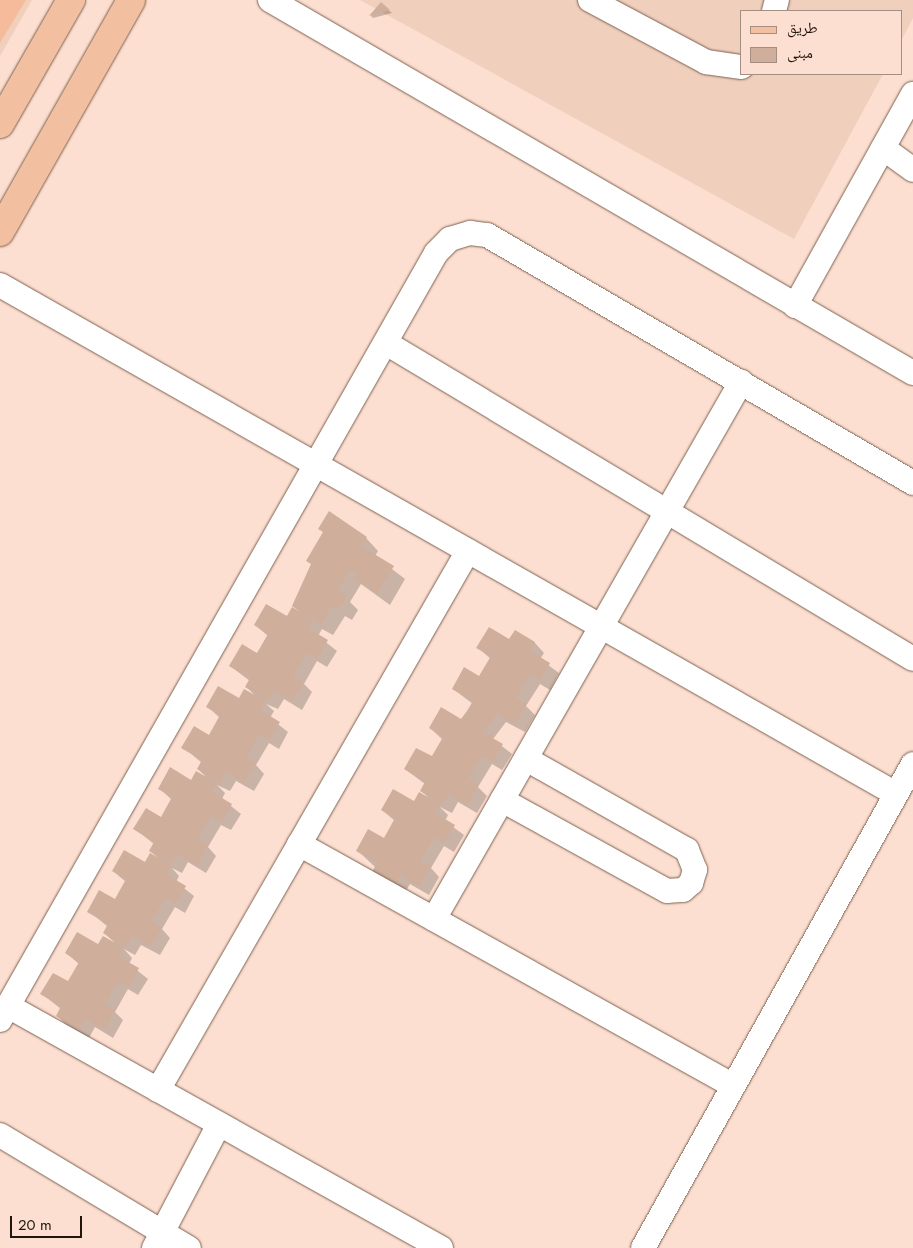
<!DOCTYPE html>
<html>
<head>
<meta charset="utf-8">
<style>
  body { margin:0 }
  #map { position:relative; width:913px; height:1248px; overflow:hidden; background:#fcdfd0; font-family:Jost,"Noto Naskh Arabic",sans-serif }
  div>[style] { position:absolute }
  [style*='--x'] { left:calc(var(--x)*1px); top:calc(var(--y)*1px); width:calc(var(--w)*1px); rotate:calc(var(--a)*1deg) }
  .built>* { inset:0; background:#f0cfbd }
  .green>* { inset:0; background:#f6bb9a }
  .shadow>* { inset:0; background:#0003 }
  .building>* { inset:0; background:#cfae9b }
  .roads { filter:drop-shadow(0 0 1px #7e604f) drop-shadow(0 0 1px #7e604f) }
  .minor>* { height:24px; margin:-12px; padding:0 12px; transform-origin:12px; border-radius:12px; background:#fff }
  .major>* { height:28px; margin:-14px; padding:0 14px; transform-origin:14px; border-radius:14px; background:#f2bfa1 }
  span { translate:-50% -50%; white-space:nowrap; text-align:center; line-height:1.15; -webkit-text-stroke:5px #fcdfd0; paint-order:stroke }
  .legend { position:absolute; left:740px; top:10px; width:162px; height:65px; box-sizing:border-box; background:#fcdfd0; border:1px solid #a48e82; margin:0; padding:6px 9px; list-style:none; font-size:15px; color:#21150e }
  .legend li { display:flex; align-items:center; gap:10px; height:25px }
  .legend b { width:25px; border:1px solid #a48e82 }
  .scale { position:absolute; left:10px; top:1216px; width:72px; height:22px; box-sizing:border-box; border:2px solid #21150e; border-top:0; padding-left:6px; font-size:15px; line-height:18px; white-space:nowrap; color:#21150e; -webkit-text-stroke:4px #fcdfd0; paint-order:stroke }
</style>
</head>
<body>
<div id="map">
  <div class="built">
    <div style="clip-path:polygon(0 0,32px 0,0 56px)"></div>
    <div style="clip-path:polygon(360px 0,913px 0,913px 18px,902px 39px,902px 11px,742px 11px,742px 74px,883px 74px,794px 239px)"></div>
  </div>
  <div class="green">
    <div style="clip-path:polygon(0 0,26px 0,0 43px)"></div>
  </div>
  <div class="shadow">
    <div style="clip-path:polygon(381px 4px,392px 13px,373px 18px,371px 16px)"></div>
    <div style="clip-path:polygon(366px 538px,378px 551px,375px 556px,405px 579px,390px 605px,361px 584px,350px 602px,358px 610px,352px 620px,345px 616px,333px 635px,322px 629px,318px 636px,337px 651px,327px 667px,317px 661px,304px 684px,312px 692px,302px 710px,284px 699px,278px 709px,266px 704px,274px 711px,270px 718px,288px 732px,279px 749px,269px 743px,256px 765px,264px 774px,254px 791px,236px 781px,230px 791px,217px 785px,225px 793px,222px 799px,241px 814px,231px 830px,221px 825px,208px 847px,216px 856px,206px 873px,188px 862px,182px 873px,172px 868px,179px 876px,176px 882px,194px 896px,185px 913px,175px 907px,162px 929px,170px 938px,160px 955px,141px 945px,135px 955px,124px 949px,132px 958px,129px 964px,148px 979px,138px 995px,128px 989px,115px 1012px,123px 1020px,113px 1038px,95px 1027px,89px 1038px,67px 1025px,57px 1016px,61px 1009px,42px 994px,68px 983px,79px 964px,66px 953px,114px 942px,104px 933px,108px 927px,89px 911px,115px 901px,126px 882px,113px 871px,158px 858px,150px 851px,154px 844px,135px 829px,161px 819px,172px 800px,159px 788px,206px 777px,198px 769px,202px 763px,183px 747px,209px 737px,220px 718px,208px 707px,255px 696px,247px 687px,250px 681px,230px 666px,257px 655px,268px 636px,255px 625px,300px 612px,293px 606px,312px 565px)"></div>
    <div style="clip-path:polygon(515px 632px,535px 643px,544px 653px,540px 659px,559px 673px,550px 690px,540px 684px,526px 706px,535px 715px,525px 732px,506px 722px,493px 739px,512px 754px,502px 770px,492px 764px,478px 787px,487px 796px,477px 813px,458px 802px,452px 813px,440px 807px,448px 815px,445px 821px,464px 835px,454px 852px,444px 846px,431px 868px,439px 877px,429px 895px,410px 884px,404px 894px,358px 851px,384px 840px,395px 821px,382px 810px,430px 799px,421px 791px,425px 784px,405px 769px,432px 758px,443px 740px,430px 728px,462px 721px,473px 704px,453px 689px,480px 678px,491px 659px,478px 648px,510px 640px)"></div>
  </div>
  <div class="building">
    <div style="clip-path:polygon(381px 2px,390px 10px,369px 16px)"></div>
    <div style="clip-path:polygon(329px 511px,367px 537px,361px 546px,394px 566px,377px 593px,354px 579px,357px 574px,350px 570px,337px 591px,347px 596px,339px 609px,332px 605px,321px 624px,313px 619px,308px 628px,328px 640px,317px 659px,307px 653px,293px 676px,304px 682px,292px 701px,274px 691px,268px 701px,245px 687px,250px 678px,229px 666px,242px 644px,257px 653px,268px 634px,254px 625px,266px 604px,287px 616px,292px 607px,304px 614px,292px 606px,311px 564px,306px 561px,323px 532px,318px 529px)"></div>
    <div style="clip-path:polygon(489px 627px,509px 639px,515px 630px,535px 642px,530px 651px,550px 663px,540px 681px,530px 675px,516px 698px,526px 704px,515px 724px,497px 713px,490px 724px,479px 717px,488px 723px,482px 732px,503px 744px,492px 762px,482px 756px,468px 779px,478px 785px,467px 805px,449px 794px,443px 804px,420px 791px,425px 782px,404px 769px,416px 748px,432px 756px,443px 737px,429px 728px,441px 707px,461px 719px,467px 711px,473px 701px,452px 689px,464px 667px,479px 676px,491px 656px,476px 648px)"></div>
    <div style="clip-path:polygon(218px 686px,239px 698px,244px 689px,265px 701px,260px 710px,280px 722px,269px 740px,259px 734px,246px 758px,256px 763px,244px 783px,226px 772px,220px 783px,197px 769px,202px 760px,181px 748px,194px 726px,209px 735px,220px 715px,206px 707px)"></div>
    <div style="clip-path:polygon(170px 767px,191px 780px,196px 771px,217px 783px,212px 792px,232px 804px,222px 822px,211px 816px,198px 839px,208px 845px,197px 865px,178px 854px,172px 864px,149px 851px,154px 842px,133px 829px,146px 808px,161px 817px,172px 797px,158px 789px)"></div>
    <div style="clip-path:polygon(393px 789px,414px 801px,419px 792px,440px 804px,435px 813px,455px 825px,444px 843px,434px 837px,420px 861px,431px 866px,419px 886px,401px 875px,395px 886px,372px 872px,377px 863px,356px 851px,368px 829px,384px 838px,395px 818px,381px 810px)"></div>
    <div style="clip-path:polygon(124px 850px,145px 862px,150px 853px,171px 865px,166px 874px,186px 886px,175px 904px,165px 898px,151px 922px,162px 927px,150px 947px,132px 936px,126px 947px,103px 933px,108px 924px,87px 912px,99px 890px,115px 899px,126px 879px,112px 871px)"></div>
    <div style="clip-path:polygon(77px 932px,98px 944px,103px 936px,124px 948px,119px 957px,139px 968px,129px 987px,118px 981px,105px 1004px,115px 1010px,104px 1029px,85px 1019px,79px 1029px,56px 1016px,61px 1006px,40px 994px,53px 973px,68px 981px,79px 962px,65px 953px)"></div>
  </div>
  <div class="roads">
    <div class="minor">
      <div style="--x:270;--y:0;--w:743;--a:30.12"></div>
      <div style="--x:590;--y:0;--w:132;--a:28.1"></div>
      <div style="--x:706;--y:62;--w:36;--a:8"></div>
      <div style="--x:774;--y:11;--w:11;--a:-75"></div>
      <div style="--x:883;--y:148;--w:37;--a:36"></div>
      <div style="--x:0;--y:285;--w:1030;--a:29.6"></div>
      <div style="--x:795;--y:306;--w:243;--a:-60.9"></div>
      <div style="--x:386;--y:343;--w:614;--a:30.95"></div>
      <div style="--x:502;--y:800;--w:188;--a:28.9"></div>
      <div style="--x:667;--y:891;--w:16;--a:-4"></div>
      <div style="--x:683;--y:890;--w:11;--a:-41"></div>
      <div style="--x:691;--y:883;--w:14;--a:-73"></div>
      <div style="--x:695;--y:870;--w:22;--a:-112"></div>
      <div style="--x:687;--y:850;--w:185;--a:-150.5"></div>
      <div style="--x:299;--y:844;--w:497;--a:29.1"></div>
      <div style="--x:434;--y:919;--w:619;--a:-60.24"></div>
      <div style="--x:8;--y:1006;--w:496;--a:29.2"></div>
      <div style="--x:0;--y:1020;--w:882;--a:-60.38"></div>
      <div style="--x:436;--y:253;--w:20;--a:-45"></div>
      <div style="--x:450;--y:239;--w:21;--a:-17"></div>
      <div style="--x:470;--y:233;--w:17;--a:7"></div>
      <div style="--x:487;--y:235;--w:493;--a:30.2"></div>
      <div style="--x:158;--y:1090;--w:622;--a:-60.1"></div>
      <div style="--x:0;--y:1135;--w:220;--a:30.9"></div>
      <div style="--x:154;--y:1248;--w:140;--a:-62.3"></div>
      <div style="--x:643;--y:1248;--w:554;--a:-60.84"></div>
    </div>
    <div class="major">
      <div style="--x:0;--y:124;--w:143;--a:-60.2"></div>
      <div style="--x:0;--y:232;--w:266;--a:-60.5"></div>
    </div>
  </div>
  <ul class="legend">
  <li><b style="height:6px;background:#f2bfa1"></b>طريق</li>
  <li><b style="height:14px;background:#cfae9b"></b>مبنى</li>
  </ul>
  <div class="scale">20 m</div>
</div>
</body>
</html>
